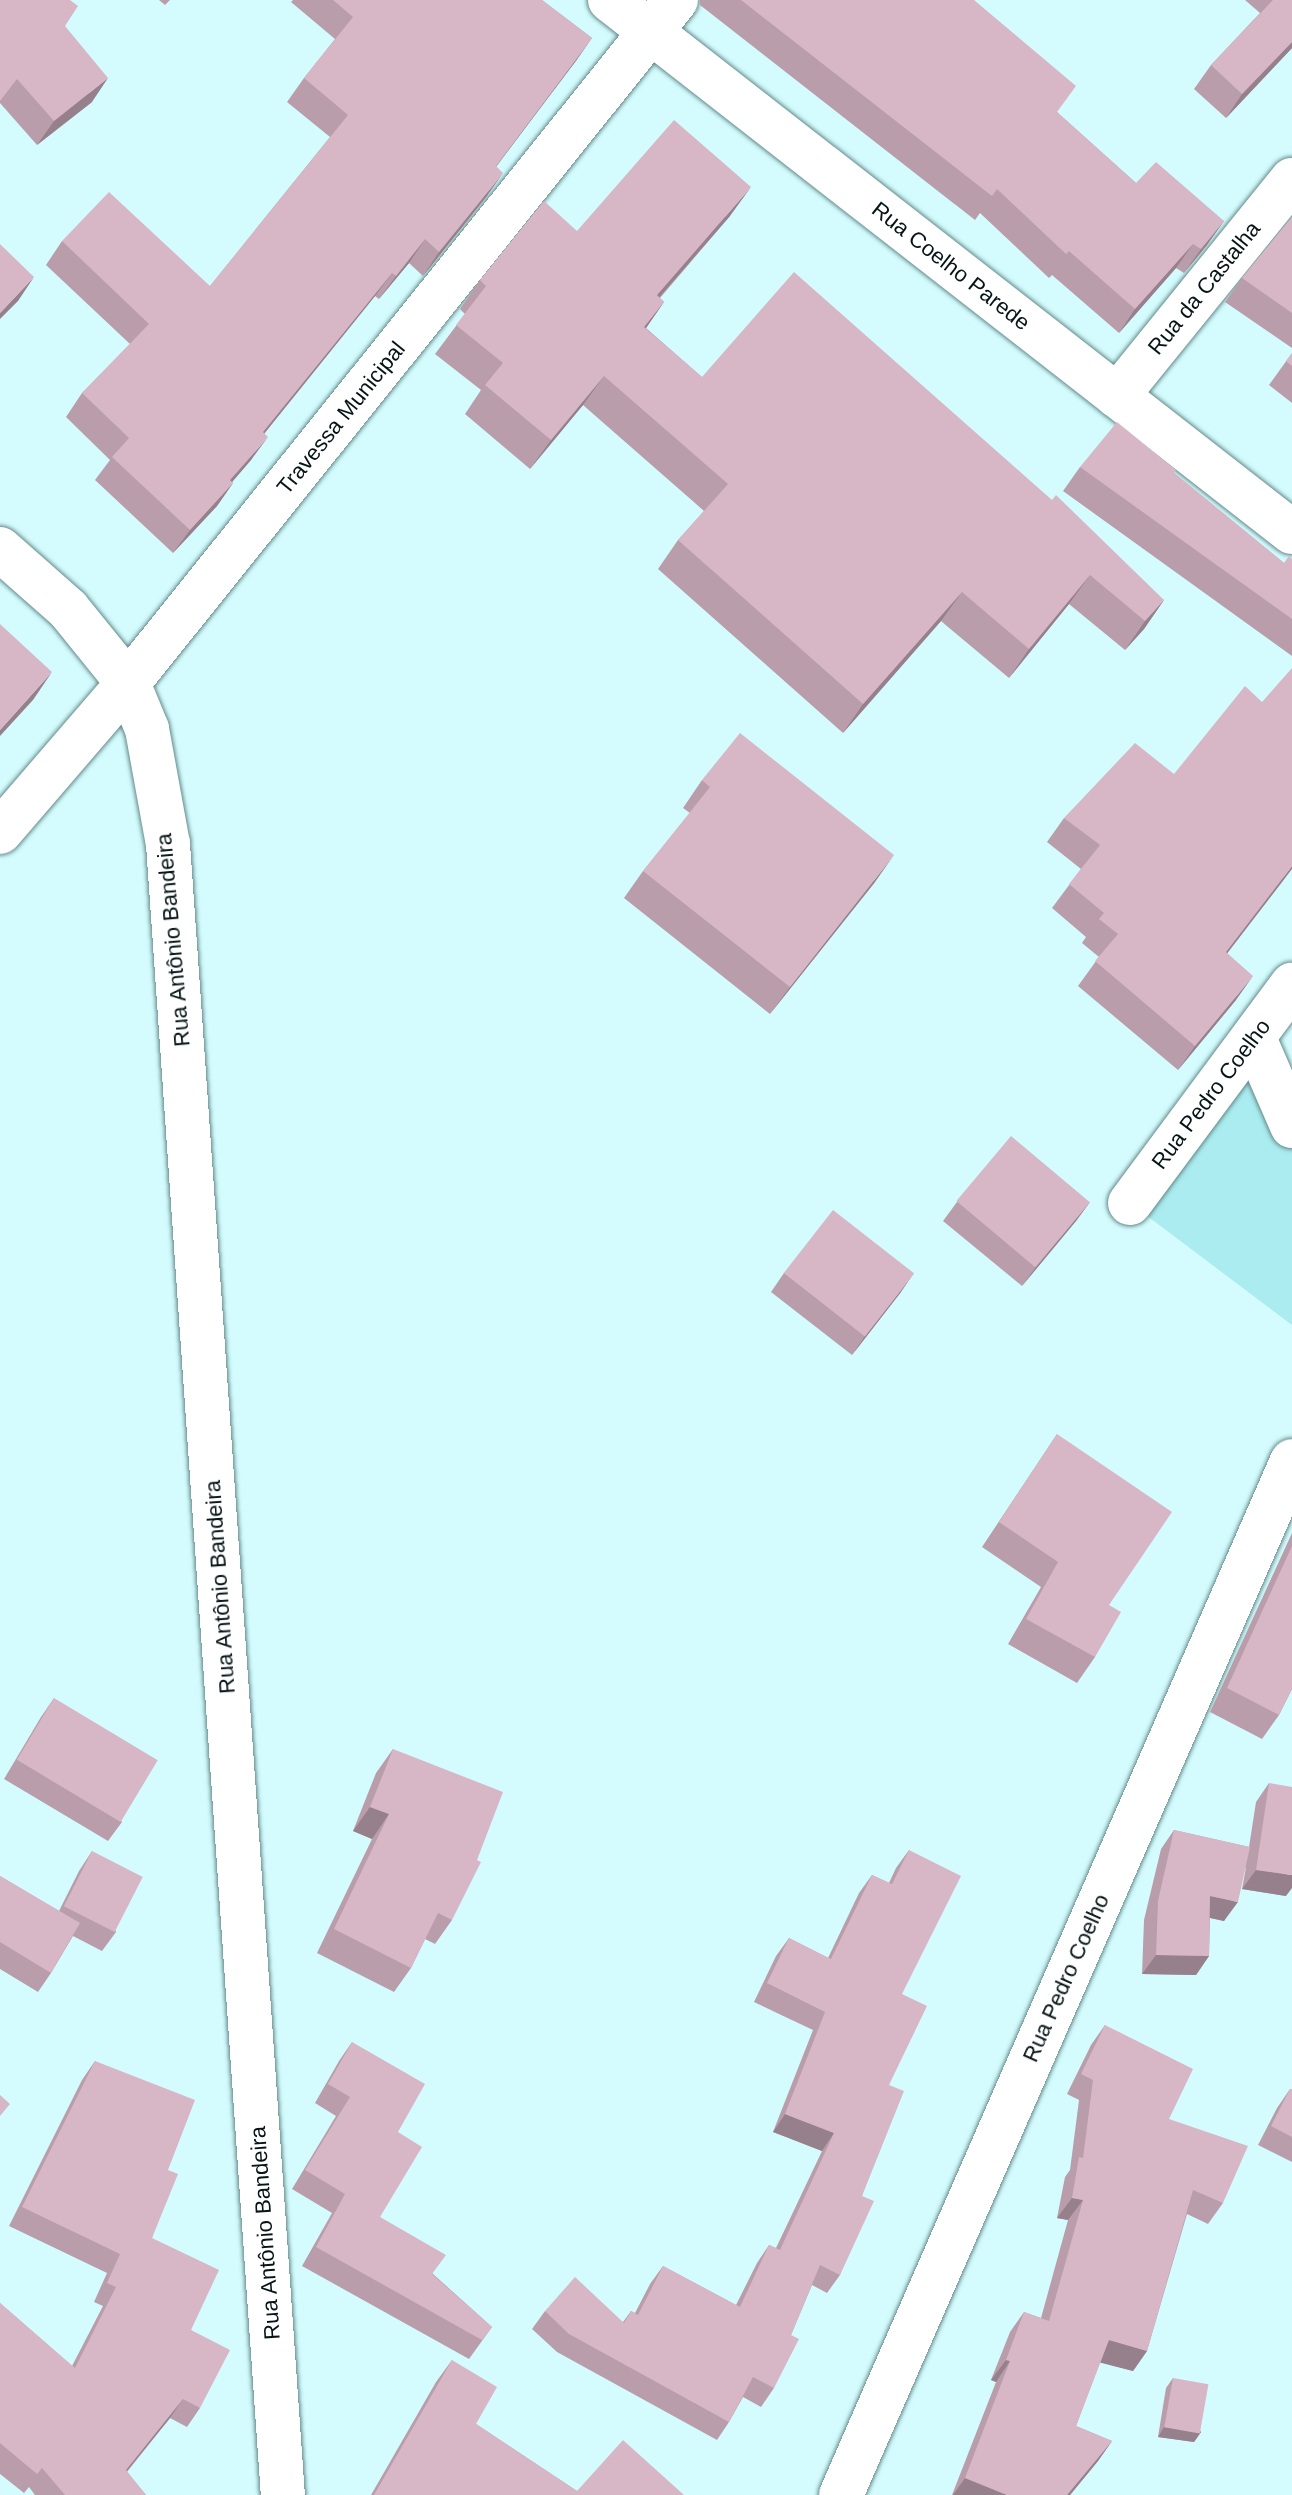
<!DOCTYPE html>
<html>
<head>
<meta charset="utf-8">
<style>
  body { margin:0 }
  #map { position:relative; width:1292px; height:2495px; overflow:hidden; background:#d4fcfe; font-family:Helvetica,sans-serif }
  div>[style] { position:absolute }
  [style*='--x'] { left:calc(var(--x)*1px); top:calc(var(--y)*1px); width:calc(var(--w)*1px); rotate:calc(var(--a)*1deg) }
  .green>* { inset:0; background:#aaecef }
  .roads { filter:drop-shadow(0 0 2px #63898a) drop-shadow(0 0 2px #63898a) }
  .minor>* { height:44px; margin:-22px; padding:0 22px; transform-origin:22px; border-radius:22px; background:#fff }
  .wall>* { inset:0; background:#b99daa }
  .shaded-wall>* { inset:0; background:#96808b }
  .building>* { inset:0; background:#d7b7c6; transform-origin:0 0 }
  span { translate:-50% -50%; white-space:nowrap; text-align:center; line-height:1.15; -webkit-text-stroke:8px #fff; paint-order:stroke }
  .street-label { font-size:22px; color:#061415 }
</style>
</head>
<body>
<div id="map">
  <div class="green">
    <div style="clip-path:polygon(1254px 1038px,1292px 1101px,1292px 1325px,1130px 1203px)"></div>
  </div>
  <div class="roads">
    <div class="minor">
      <div style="--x:610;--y:0;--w:865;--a:37.96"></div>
      <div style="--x:1117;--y:396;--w:278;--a:-51"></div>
      <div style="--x:0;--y:549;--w:91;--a:41.4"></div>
      <div style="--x:68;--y:609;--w:95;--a:51"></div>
      <div style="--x:128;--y:683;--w:50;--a:67.6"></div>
      <div style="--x:147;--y:729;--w:117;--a:79.7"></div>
      <div style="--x:168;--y:844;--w:1655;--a:86.02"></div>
      <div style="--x:0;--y:832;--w:196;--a:-49.3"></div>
      <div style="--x:128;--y:683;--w:876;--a:-51.26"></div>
      <div style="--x:1254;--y:1038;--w:96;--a:66.6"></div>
      <div style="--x:1130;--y:1203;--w:272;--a:-53.4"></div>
      <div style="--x:841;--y:2495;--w:1128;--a:-66.43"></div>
    </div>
  </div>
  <div class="wall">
    <div style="clip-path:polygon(0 0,65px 26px,92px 102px,37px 145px,0 103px)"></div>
    <div style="clip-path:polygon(159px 0,170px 0,165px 5px)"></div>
    <div style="clip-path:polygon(293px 0,542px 0,592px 38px,496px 167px,487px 196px,423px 276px,409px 263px,379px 299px,375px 296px,264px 434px,251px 460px,232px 482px,233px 483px,217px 506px,173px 553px,95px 480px,110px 460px,66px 417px,82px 393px,130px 344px,46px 265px,62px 241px,210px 286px,330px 137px,287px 102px,304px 78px,335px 39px,291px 2px)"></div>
    <div style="clip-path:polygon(700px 0,974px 0,1058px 113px,1136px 183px,1224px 221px,1207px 245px,1184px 273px,1176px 268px,1119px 333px,1052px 275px,1049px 278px,980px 213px,975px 220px,700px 5px)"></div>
    <div style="clip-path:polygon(1245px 0,1292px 0,1292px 48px,1226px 118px,1194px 89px,1211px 65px,1260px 13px)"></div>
    <div style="clip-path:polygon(730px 216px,660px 298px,664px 302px,646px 328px,702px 377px,1164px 600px,1144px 629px,1125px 650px,1069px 604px,1009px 678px,941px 621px,843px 733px,658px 569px,678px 540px,704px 511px,583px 405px,530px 469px,465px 414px,481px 390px,435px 354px,465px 314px,460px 309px,480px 280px,577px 231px)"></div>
    <div style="clip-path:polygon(1292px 217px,1292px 348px,1225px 302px,1242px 278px)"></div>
    <div style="clip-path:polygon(1292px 353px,1292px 403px,1269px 385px)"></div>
    <div style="clip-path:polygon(1080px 467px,1174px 473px,1284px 563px,1292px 559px,1292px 656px,1063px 491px)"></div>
    <div style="clip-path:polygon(702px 780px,875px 882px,770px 1014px,624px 898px,643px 871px,690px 813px,683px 808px)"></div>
    <div style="clip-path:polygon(1064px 818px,1285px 878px,1227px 953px,1236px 1000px,1178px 1070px,1078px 986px,1099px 957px,1082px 943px,1086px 937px,1052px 908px,1081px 869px,1047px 842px)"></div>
    <div style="clip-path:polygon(957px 1202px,1090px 1202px,1076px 1221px,1022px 1286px,943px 1221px)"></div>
    <div style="clip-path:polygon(784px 1273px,901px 1292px,852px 1355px,771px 1292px)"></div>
    <div style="clip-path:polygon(1057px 1434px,1109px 1605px,1095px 1657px,1077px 1683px,1008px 1644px,1041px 1587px,982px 1547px)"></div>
    <div style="clip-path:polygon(1292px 1533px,1292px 1689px,1279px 1715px,1262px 1739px,1210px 1712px)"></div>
    <div style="clip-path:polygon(54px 1698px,122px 1822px,108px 1841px,4px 1779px,41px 1717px)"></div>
    <div style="clip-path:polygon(393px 1749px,452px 1920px,435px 1944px,425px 1939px,411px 1968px,394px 1992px,317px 1953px,372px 1839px,353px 1831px,376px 1773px)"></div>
    <div style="clip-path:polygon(1269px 1783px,1286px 1896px,1242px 1889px,1246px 1867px,1224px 1921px,1210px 1918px,1209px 1956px,1196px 1975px,1142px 1974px,1144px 1920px,1161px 1849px,1174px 1830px,1249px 1847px,1256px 1802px)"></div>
    <div style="clip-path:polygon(909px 1850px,902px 1994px,889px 2085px,862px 2196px,840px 2275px,827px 2293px,812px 2285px,791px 2335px,774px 2388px,761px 2407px,743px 2397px,729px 2422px,717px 2440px,557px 2352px,532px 2329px,545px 2311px,623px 2322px,631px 2311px,635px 2313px,650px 2284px,663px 2266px,736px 2305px,757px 2263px,769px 2245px,776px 2248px,822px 2151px,773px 2132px,813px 2030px,754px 2002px,776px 1956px,789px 1938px,828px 1958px,859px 1893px,872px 1875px,889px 1883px,896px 1868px)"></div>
    <div style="clip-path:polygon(92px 1851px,116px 1932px,102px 1951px,73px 1936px,51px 1973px,38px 1992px,0 1969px,0 1876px,59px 1911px,79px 1871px)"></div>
    <div style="clip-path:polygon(1105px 2025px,1169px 2119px,1223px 2203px,1208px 2224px,1187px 2214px,1147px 2351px,1133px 2371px,1100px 2362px,1076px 2426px,1112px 2441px,1098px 2461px,1070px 2495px,952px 2495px,996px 2382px,991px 2380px,1010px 2332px,1024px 2312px,1041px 2318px,1068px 2220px,1057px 2218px,1065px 2177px,1070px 2170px,1079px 2100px,1067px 2094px,1091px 2045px)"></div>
    <div style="clip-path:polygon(352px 2042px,398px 2132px,380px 2217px,433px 2274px,492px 2327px,469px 2359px,302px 2266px,332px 2213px,292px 2189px,336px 2116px,315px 2103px,339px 2061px)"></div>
    <div style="clip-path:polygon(95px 2061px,168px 2170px,152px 2238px,191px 2330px,200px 2408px,187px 2427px,170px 2418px,127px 2472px,146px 2495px,35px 2495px,29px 2487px,24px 2493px,0 2474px,0 2303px,72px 2366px,103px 2306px,94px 2302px,107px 2273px,9px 2226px,82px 2080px)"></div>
    <div style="clip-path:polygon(1290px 2089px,1292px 2089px,1292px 2162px,1258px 2145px,1277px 2108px)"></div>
    <div style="clip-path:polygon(452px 2360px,476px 2424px,577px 2491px,684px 2495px,371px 2495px,436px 2382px)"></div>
    <div style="clip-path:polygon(1173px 2378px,1201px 2432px,1194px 2442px,1158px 2437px,1166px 2388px)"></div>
  </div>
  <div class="shaded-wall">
    <div style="clip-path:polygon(592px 38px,576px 61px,479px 189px,496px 166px)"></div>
    <div style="clip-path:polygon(1292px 42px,1292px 48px,1226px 118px,1242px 94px)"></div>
    <div style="clip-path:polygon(108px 78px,92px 102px,37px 145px,54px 121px)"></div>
    <div style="clip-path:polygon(503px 173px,487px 196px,423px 276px,439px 252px)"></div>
    <div style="clip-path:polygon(751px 187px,730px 216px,636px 324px,657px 295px)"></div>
    <div style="clip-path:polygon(1224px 221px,1207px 245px,1184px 273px,1201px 249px)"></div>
    <div style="clip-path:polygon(425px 239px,409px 263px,379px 299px,396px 276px)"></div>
    <div style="clip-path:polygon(1193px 244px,1176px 268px,1119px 333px,1135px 309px)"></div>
    <div style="clip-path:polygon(392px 273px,375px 296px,246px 456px,263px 432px)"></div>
    <div style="clip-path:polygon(34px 277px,18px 301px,0 319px,0 313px)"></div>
    <div style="clip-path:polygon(664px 302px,644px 331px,644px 327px)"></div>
    <div style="clip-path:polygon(604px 376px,583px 405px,530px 469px,551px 440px)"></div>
    <div style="clip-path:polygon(268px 437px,251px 460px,214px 503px,230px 480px)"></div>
    <div style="clip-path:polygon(233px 483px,217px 506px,173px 553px,190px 530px)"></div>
    <div style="clip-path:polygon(1090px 575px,1069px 604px,1009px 678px,1029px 649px)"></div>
    <div style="clip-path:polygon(962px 592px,941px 621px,843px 733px,863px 704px)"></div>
    <div style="clip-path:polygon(1164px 600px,1144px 629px,1125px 650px,1145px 621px)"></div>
    <div style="clip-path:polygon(52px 672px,33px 700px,0 736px,0 730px)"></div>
    <div style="clip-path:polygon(894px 855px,875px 882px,770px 1014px,790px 987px)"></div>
    <div style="clip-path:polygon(1292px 866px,1292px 869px,1209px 977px,1226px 952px)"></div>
    <div style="clip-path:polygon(1253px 976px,1236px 1000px,1178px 1070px,1195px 1046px)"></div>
    <div style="clip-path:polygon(1090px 1202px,1076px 1221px,1022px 1286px,1036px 1267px)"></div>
    <div style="clip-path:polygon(914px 1273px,901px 1292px,852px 1355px,865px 1336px)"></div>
    <div style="clip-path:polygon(370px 1807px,389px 1814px,372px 1839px,353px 1831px)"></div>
    <div style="clip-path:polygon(1256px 1870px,1292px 1875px,1292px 1888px,1286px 1896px,1242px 1889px)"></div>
    <div style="clip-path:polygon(1210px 1896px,1238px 1902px,1224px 1921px,1197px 1915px)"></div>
    <div style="clip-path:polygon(1156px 1955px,1209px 1956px,1196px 1975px,1142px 1974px)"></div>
    <div style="clip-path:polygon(785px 2114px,834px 2133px,822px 2151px,773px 2132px)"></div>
    <div style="clip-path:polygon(1072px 2198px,1083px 2200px,1068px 2220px,1057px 2218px)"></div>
    <div style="clip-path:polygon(1109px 2340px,1147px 2351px,1133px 2371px,1094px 2361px)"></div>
    <div style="clip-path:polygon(1006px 2360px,1010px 2361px,996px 2382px,991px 2380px)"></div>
    <div style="clip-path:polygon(183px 2399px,170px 2418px,112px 2489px,126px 2470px)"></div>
    <div style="clip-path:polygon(1164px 2427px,1201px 2432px,1194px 2442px,1158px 2437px)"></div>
    <div style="clip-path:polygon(1112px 2441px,1098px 2461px,1070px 2495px,1067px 2495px)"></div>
    <div style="clip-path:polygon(965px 2478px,1007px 2495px,953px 2495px)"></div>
  </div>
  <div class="building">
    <div style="clip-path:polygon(0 0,70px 0,78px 6px,65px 26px,108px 78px,54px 121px,17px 79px,0 101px)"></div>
    <div style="clip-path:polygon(333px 0,542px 0,592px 38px,496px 166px,503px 173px,439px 252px,425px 239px,396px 276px,392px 273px,263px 432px,268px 437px,230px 480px,233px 483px,190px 530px,112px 457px,129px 438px,82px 393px,149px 324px,62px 241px,109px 192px,210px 286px,348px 115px,304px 78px,353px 17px)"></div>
    <div style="clip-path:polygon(741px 0,974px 0,1076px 86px,1057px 112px,1136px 183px,1156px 162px,1224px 221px,1201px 249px,1193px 244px,1135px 309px,1069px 251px,1066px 254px,997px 189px,992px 196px)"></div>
    <div style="clip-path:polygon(1273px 0,1292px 0,1292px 42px,1242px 94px,1211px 65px)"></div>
    <div style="clip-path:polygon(674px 120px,751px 187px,657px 295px,664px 302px,644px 327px,702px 377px,794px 272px,1052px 500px,1056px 495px,1164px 600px,1145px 621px,1090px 575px,1029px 649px,962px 592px,863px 704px,678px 540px,728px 484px,604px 376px,551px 440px,485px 385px,503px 363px,456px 325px,486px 286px,480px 280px,544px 201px,577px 231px)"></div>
    <div style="clip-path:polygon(1292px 217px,1292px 313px,1242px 278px)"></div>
    <div style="clip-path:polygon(0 244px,34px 277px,0 313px)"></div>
    <div style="clip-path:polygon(1292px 353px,1292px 366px,1286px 361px)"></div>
    <div style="clip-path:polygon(1117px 422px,1176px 470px,1174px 473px,1284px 563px,1289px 556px,1292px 559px,1292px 619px,1080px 467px)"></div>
    <div style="clip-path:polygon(0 624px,52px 672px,0 730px)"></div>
    <div style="clip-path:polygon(1292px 668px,1292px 866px,1226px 952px,1253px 976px,1195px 1046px,1095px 961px,1118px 934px,1099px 919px,1104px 913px,1069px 884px,1100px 845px,1064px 818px,1135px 743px,1174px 774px,1245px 686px,1262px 702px)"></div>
    <div style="clip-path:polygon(740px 733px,894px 855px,790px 987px,643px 871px,710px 787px,702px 780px)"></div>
    <div style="left:1011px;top:1136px;width:103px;height:85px;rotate:40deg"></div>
    <div style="left:833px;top:1210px;width:103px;height:80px;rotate:38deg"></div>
    <div style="clip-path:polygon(1057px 1434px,1172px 1512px,1109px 1605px,1121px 1612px,1095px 1657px,1026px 1619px,1058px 1562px,999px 1522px)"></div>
    <div style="clip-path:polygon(1292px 1546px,1292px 1689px,1279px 1715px,1227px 1688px)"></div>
    <div style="left:54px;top:1698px;width:121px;height:72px;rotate:31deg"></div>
    <div style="clip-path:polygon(393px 1749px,503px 1792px,477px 1860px,481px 1862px,452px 1920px,438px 1913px,411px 1968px,334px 1929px,389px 1814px,370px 1807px)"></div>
    <div style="clip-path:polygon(1269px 1783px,1292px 1787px,1292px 1875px,1256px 1870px)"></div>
    <div style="clip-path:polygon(1174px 1830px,1250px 1847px,1238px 1902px,1210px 1896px,1209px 1956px,1156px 1955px,1158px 1901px)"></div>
    <div style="clip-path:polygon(909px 1850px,961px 1876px,902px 1994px,927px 2006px,889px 2085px,904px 2091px,862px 2196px,874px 2201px,840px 2275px,820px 2265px,791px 2335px,799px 2339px,774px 2388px,753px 2377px,729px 2422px,569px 2334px,545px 2311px,575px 2277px,624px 2323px,631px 2311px,638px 2315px,663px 2266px,740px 2307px,769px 2245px,780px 2250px,834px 2133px,785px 2114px,825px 2012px,767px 1983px,789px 1938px,831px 1959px,872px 1875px,892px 1884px)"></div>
    <div style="left:92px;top:1851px;width:57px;height:62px;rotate:27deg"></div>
    <div style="clip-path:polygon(0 1876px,80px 1923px,51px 1973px,0 1942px)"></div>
    <div style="clip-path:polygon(1105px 2025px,1193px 2069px,1169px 2119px,1248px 2146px,1223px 2203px,1193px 2190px,1147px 2351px,1109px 2340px,1076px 2426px,1112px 2441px,1067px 2495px,1007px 2495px,965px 2478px,1010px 2361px,1006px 2360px,1024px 2312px,1049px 2321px,1083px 2200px,1072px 2198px,1079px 2157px,1083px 2158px,1093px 2080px,1081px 2074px)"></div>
    <div style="clip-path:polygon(352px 2042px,425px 2084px,398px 2132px,422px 2147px,380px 2217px,446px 2255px,432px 2274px,492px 2327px,482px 2340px,316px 2247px,345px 2194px,305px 2170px,350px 2097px,328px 2084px)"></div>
    <div style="clip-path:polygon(95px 2061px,195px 2100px,168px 2170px,178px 2174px,152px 2238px,219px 2270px,191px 2330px,230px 2350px,200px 2408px,183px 2399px,126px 2470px,146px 2495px,65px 2495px,42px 2468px,37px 2474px,0 2443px,0 2303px,75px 2368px,116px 2287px,107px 2283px,120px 2254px,22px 2207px)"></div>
    <div style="clip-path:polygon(1290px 2089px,1292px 2089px,1292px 2137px,1271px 2126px)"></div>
    <div style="clip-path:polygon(0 2095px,10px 2104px,0 2116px)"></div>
    <div style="clip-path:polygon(452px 2360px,497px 2387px,476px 2424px,577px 2491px,623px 2440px,684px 2495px,374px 2495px)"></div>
    <div style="left:1173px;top:2378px;width:36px;height:50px;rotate:10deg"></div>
  </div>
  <div class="street-label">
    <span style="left:951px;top:266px;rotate:38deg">Rua Coelho Parede</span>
    <span style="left:1204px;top:288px;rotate:-51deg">Rua da Castalha</span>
    <span style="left:341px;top:418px;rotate:-51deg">Travessa Municipal</span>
    <span style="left:173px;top:940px;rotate:-95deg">Rua Antônio Bandeira</span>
    <span style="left:1211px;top:1094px;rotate:-53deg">Rua Pedro Coelho</span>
    <span style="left:220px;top:1587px;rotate:-94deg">Rua Antônio Bandeira</span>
    <span style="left:1066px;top:1978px;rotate:-66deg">Rua Pedro Coelho</span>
    <span style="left:265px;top:2233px;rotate:-94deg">Rua Antônio Bandeira</span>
  </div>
</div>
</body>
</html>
